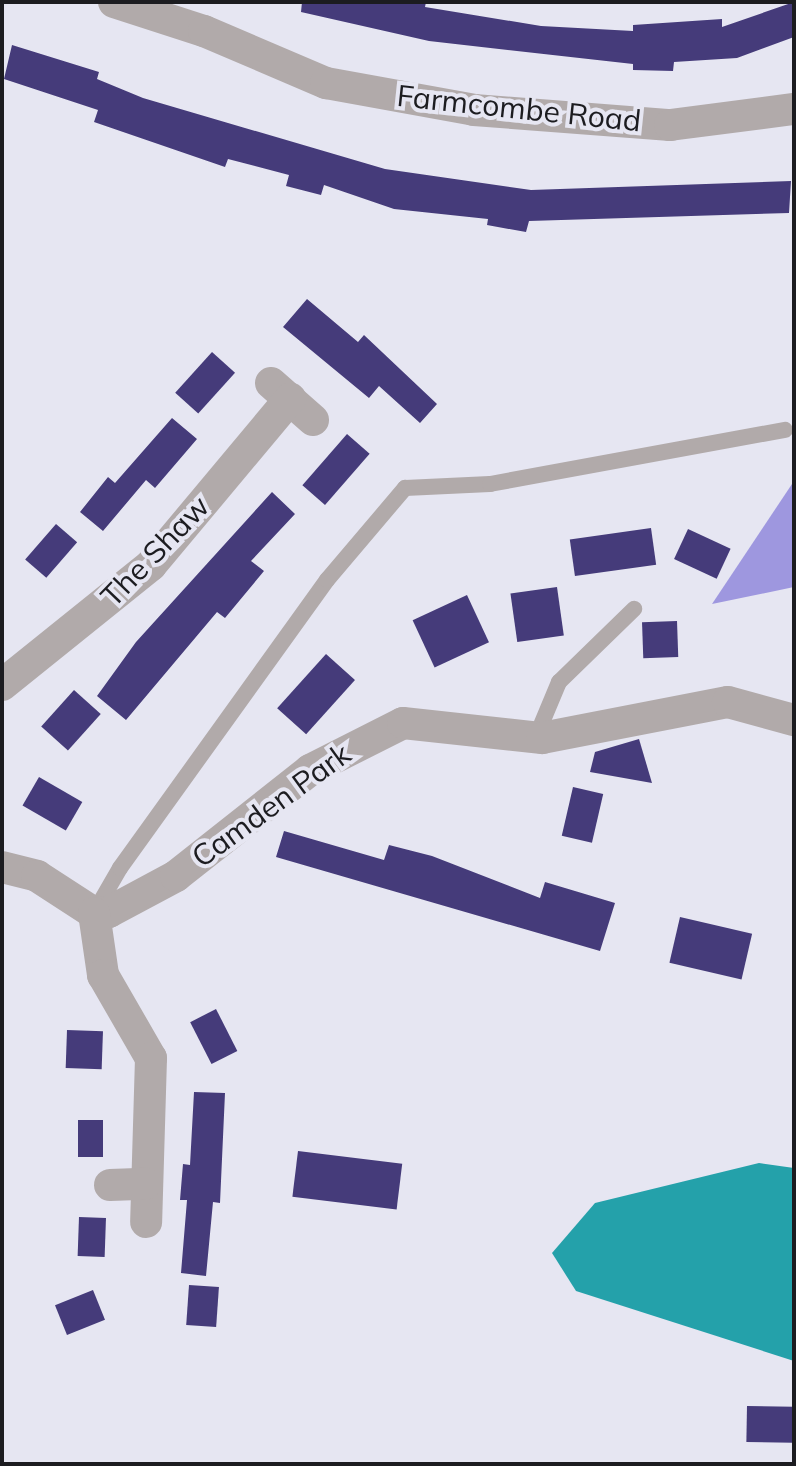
<!DOCTYPE html>
<html>
<head>
<meta charset="utf-8">
<style>
  body { margin:0 }
  #map { position:relative; width:796px; height:1466px; overflow:hidden; background:#e6e6f2; font-family:Mulish,sans-serif }
  div>[style] { position:absolute }
  [style*='--x'] { left:calc(var(--x)*1px); top:calc(var(--y)*1px); width:calc(var(--w)*1px); rotate:calc(var(--a)*1deg) }
  .forest>* { inset:0; background:#9e97df }
  .water>* { inset:0; background:#24a1aa }
  .building>* { inset:0; background:#453b7a; transform-origin:0 0 }
  .service>* { height:16px; margin:-8px; padding:0 8px; transform-origin:8px; border-radius:8px; background:#b1aaaa }
  .minor>* { height:32px; margin:-16px; padding:0 16px; transform-origin:16px; border-radius:16px; background:#b1aaaa }
  span { translate:-50% -50%; white-space:nowrap; text-align:center; line-height:1.15; -webkit-text-stroke:8px #e6e6f2; paint-order:stroke }
  .street-label { font-size:30px; color:#1c1c20 }
  .frame { position:absolute; inset:0; border:4px solid #1c1c20; pointer-events:none }
</style>
</head>
<body>
<div id="map">
  <div class="forest">
    <div style="clip-path:polygon(794px 481px,794px 587px,712px 604px)"></div>
  </div>
  <div class="water">
    <div style="clip-path:polygon(759px 1163px,794px 1168px,794px 1361px,576px 1291px,552px 1253px,595px 1203px)"></div>
  </div>
  <div class="building">
    <div style="clip-path:polygon(302px 2px,426px 2px,425px 7px,541px 26px,633px 31px,633px 25px,722px 19px,722px 27px,794px 2px,794px 37px,737px 58px,674px 62px,673px 71px,633px 70px,633px 64px,429px 41px,301px 12px)"></div>
    <div style="clip-path:polygon(12px 45px,99px 72px,97px 79px,143px 98px,385px 169px,531px 190px,791px 181px,789px 213px,529px 221px,526px 232px,487px 225px,488px 219px,394px 209px,324px 185px,321px 195px,286px 186px,289px 175px,228px 159px,225px 167px,94px 122px,98px 110px,4px 79px)"></div>
    <div style="clip-path:polygon(307px 299px,358px 342px,364px 335px,437px 404px,420px 423px,379px 386px,369px 398px,283px 327px)"></div>
    <div style="left:212px;top:352px;width:31px;height:55px;rotate:42deg"></div>
    <div style="clip-path:polygon(172px 418px,197px 439px,155px 488px,146px 480px,103px 531px,80px 512px,108px 477px,115px 483px)"></div>
    <div style="left:347px;top:434px;width:30px;height:68px;rotate:41deg"></div>
    <div style="clip-path:polygon(272px 492px,295px 514px,251px 561px,264px 571px,225px 618px,217px 612px,126px 720px,97px 696px,136px 642px)"></div>
    <div style="left:56px;top:524px;width:28px;height:47px;rotate:41deg"></div>
    <div style="left:651px;top:528px;width:37px;height:82px;rotate:82deg"></div>
    <div style="left:688px;top:529px;width:47px;height:33px;rotate:25deg"></div>
    <div style="left:557px;top:587px;width:49px;height:47px;rotate:82deg"></div>
    <div style="left:467px;top:595px;width:52px;height:60px;rotate:65deg"></div>
    <div style="left:677px;top:621px;width:36px;height:35px;rotate:88deg"></div>
    <div style="left:326px;top:654px;width:39px;height:73px;rotate:42deg"></div>
    <div style="left:74px;top:690px;width:36px;height:49px;rotate:42deg"></div>
    <div style="clip-path:polygon(639px 739px,652px 783px,590px 772px,595px 752px)"></div>
    <div style="left:39px;top:777px;width:50px;height:33px;rotate:30deg"></div>
    <div style="left:573px;top:787px;width:31px;height:50px;rotate:13deg"></div>
    <div style="clip-path:polygon(284px 831px,384px 860px,389px 845px,432px 856px,540px 898px,545px 882px,615px 903px,600px 951px,276px 857px)"></div>
    <div style="left:680px;top:917px;width:74px;height:47px;rotate:13deg"></div>
    <div style="left:216px;top:1009px;width:47px;height:29px;rotate:63deg"></div>
    <div style="left:67px;top:1030px;width:36px;height:38px;rotate:2deg"></div>
    <div style="clip-path:polygon(194px 1092px,225px 1093px,220px 1203px,213px 1202px,206px 1276px,181px 1273px,187px 1200px,180px 1200px,183px 1164px,190px 1165px)"></div>
    <div style="left:78px;top:1120px;width:25px;height:37px"></div>
    <div style="left:298px;top:1151px;width:105px;height:46px;rotate:7deg"></div>
    <div style="left:79px;top:1217px;width:27px;height:39px;rotate:2deg"></div>
    <div style="left:189px;top:1285px;width:30px;height:40px;rotate:4deg"></div>
    <div style="left:93px;top:1290px;width:32px;height:41px;rotate:68deg"></div>
    <div style="left:747px;top:1406px;width:47px;height:36px;rotate:1deg"></div>
  </div>
  <div class="service">
    <div style="--x:536;--y:737;--w:60;--a:-67.3"></div>
    <div style="--x:559;--y:682;--w:105;--a:-44.2"></div>
    <div style="--x:94;--y:913;--w:52;--a:-60"></div>
    <div style="--x:120;--y:868;--w:355;--a:-54.3"></div>
    <div style="--x:327;--y:580;--w:121;--a:-49.7"></div>
    <div style="--x:405;--y:488;--w:85;--a:-2.7"></div>
    <div style="--x:490;--y:484;--w:300;--a:-10.4"></div>
  </div>
  <div class="minor">
    <div style="--x:114;--y:2;--w:95;--a:17.9"></div>
    <div style="--x:204;--y:31;--w:133;--a:23.1"></div>
    <div style="--x:326;--y:83;--w:150;--a:10.3"></div>
    <div style="--x:474;--y:110;--w:197;--a:4.4"></div>
    <div style="--x:670;--y:125;--w:125;--a:-7.4"></div>
    <div style="--x:271;--y:383;--w:56;--a:41.4"></div>
    <div style="--x:2;--y:685;--w:191;--a:-38.8"></div>
    <div style="--x:151;--y:565;--w:217;--a:-50.1"></div>
    <div style="--x:2;--y:867;--w:36;--a:14"></div>
    <div style="--x:37;--y:876;--w:68;--a:33"></div>
    <div style="--x:94;--y:913;--w:15;--a:-4"></div>
    <div style="--x:109;--y:912;--w:76;--a:-28.2"></div>
    <div style="--x:176;--y:876;--w:171;--a:-38.3"></div>
    <div style="--x:310;--y:770;--w:104;--a:-26.8"></div>
    <div style="--x:403;--y:723;--w:140;--a:6.2"></div>
    <div style="--x:542;--y:738;--w:189;--a:-11"></div>
    <div style="--x:728;--y:702;--w:68;--a:15.3"></div>
    <div style="--x:94;--y:913;--w:63;--a:81.7"></div>
    <div style="--x:103;--y:975;--w:96;--a:60"></div>
    <div style="--x:151;--y:1058;--w:164;--a:91.7"></div>
    <div style="--x:110;--y:1185;--w:35;--a:-2"></div>
  </div>
  <div class="street-label">
    <span style="left:519px;top:108px;rotate:6deg">Farmcombe Road</span>
    <span style="left:155px;top:551px;rotate:-46deg">The Shaw</span>
    <span style="left:271px;top:805px;rotate:-36deg">Camden Park</span>
  </div>
  <div class="frame"></div>
</div>
</body>
</html>
